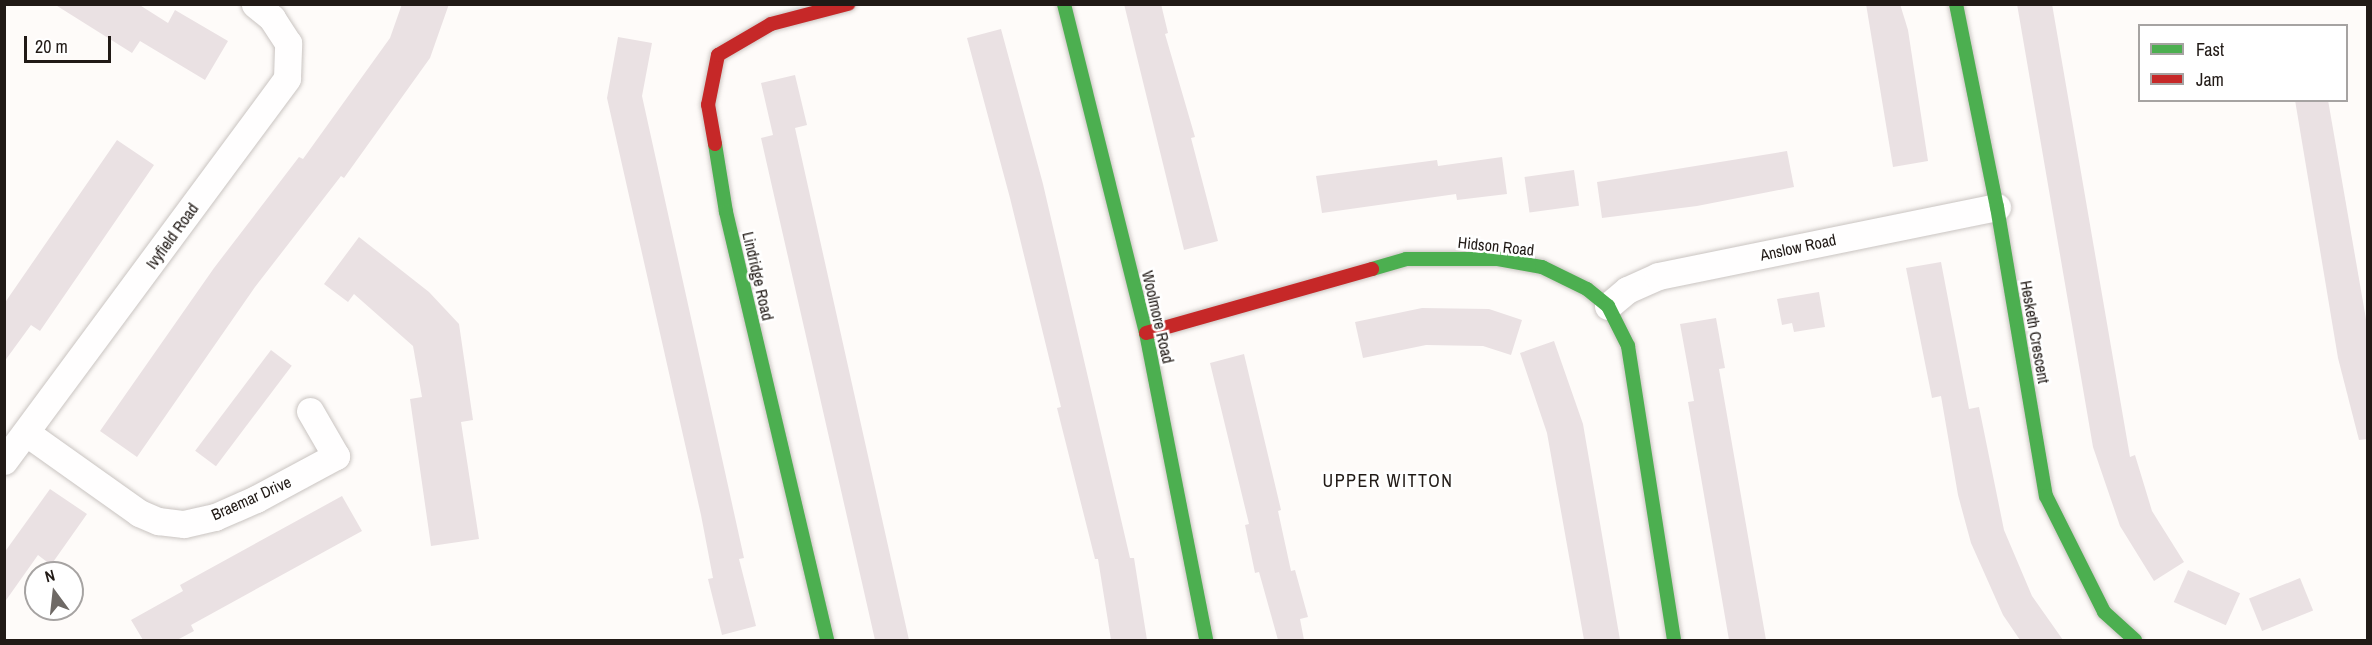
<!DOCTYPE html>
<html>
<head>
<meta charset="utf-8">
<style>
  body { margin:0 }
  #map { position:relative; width:2372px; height:645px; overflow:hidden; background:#fefbf9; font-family:"Archivo Narrow",sans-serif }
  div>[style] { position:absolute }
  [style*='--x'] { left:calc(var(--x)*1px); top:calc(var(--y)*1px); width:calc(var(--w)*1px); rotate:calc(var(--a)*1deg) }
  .building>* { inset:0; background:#eae1e3; transform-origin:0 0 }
  .roads { filter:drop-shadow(0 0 2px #c9c4c1) drop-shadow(0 0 2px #c9c4c1) }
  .street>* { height:27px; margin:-13.5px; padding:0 13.5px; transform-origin:13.5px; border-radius:13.5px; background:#fffefe }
  .fast>* { height:14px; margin:-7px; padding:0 7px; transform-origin:7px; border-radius:7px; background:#4caf50 }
  .jam>* { height:14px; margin:-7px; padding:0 7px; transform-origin:7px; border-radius:7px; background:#c62828 }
  span { translate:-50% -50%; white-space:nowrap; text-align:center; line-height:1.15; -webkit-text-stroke:5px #fff; paint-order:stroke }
  .street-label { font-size:16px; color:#211a16 }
  .neighbourhood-label { font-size:18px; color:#211a16; letter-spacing:1.5px }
  .frame { position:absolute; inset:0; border:6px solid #211a16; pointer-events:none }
  .legend { position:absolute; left:2138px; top:24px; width:210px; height:78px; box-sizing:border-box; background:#fff; border:2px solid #a6a3a2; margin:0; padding:8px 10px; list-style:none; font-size:18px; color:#211a16 }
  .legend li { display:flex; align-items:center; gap:12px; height:30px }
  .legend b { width:30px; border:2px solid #a6a3a2 }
  .north { position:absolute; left:24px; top:561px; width:60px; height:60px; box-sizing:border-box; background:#fff; border:2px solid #a6a3a2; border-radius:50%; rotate:345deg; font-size:16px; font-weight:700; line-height:24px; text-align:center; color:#211a16 }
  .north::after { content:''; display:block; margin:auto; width:21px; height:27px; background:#6e6965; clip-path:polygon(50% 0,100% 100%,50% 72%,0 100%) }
  .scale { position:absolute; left:24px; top:36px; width:87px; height:27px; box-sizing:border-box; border:3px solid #211a16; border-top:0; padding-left:8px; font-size:18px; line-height:21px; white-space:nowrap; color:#211a16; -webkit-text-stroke:4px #fff; paint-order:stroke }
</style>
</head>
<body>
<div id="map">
  <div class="building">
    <div style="clip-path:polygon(54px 4px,138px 4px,168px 23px,175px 10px,228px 41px,205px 80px,140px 41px,132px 53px)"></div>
    <div style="clip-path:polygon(402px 4px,449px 4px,430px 58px,344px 178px,341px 176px,255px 287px,137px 457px,100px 431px,214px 268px,299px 157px,303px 159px,390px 38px)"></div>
    <div style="clip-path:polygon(1124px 4px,1161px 4px,1168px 33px,1165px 34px,1195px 137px,1191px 138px,1218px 241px,1184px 250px)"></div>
    <div style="clip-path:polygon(1866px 4px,1900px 4px,1908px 30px,1928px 161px,1893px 167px)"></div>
    <div style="clip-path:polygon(2017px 4px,2052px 4px,2130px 457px,2135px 455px,2152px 511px,2184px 562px,2154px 581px,2120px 526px,2093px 447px)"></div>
    <div style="clip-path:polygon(1001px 29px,1043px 184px,1130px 558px,1134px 558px,1147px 640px,1111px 640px,1098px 559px,1095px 559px,1057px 408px,1061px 407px,1010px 198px,967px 38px)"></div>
    <div style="clip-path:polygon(618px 37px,652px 43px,642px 96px,744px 558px,739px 559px,756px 626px,722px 635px,708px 579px,713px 578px,701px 515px,607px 98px)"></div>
    <div style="clip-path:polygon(795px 75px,807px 125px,795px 128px,909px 640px,875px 640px,761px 138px,773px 135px,761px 83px)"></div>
    <div style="clip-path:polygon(2295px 100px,2328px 100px,2367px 325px,2367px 439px,2359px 440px,2338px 358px)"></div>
    <div style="clip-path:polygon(117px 140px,154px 165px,40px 331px,31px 325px,4px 362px,4px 304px)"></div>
    <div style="clip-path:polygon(1787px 151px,1794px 187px,1697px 206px,1602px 218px,1597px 182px)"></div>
    <div style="clip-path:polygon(1502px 157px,1507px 194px,1457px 200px,1456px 194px,1322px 213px,1316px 176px,1437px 160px,1438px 166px)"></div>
    <div style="left:1574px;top:170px;width:36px;height:50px;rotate:82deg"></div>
    <div style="clip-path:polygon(359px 237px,429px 292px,459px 324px,473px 420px,461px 422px,479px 539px,431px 546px,410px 399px,422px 397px,413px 346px,354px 294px,348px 302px,324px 284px)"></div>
    <div style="clip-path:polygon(1941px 262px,1969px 409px,1979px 407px,2004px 530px,2032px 596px,2063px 640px,2020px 640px,2003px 615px,1971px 543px,1958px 495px,1941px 396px,1932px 398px,1906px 268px)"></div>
    <div style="clip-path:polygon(1819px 292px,1825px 327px,1794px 332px,1792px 323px,1782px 325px,1777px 299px)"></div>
    <div style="clip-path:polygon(1422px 308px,1489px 309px,1522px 320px,1511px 355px,1483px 346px,1426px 345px,1363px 358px,1355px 322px)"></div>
    <div style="clip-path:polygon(1716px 318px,1725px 368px,1719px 369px,1766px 640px,1729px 640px,1688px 402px,1694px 401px,1680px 324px)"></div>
    <div style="clip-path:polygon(1554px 341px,1583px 424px,1620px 640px,1584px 640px,1547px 433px,1520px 353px)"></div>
    <div style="left:271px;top:350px;width:26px;height:126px;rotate:37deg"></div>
    <div style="clip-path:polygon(1244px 354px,1281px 510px,1278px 511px,1291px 571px,1295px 570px,1308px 617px,1300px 619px,1304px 640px,1278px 640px,1259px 572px,1255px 573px,1245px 525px,1249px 524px,1210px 363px)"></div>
    <div style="clip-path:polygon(50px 489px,87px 514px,51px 565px,38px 555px,4px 603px,4px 553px)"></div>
    <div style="clip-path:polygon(342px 496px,362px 531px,191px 625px,194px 631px,177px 640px,143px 640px,131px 620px,183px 591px,180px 585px)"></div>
    <div style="left:2188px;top:570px;width:57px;height:35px;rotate:24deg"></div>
    <div style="left:2300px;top:578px;width:35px;height:55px;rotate:68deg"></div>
  </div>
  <div class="roads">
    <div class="street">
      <div style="--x:1608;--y:306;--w:25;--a:-40"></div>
      <div style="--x:1627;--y:290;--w:34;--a:-24"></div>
      <div style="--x:1658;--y:276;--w:346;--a:-11.5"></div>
      <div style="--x:28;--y:434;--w:136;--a:35.4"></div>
      <div style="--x:139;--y:513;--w:21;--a:23"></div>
      <div style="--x:158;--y:521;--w:26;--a:7"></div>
      <div style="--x:184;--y:524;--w:32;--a:-13"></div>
      <div style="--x:215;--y:517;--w:45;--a:-23.7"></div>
      <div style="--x:256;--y:499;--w:91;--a:-28.3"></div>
      <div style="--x:336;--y:456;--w:52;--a:-120"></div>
      <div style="--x:4;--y:461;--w:476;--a:-53.5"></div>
      <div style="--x:287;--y:78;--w:35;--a:-88"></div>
      <div style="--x:288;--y:43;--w:30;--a:-123"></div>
      <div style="--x:272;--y:18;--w:22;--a:-141"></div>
    </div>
    <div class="fast">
      <div style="--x:1064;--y:4;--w:339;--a:76"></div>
      <div style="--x:1146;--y:333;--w:313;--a:78.9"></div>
      <div style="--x:1956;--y:4;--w:207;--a:78.6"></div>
      <div style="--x:1997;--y:207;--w:293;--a:80.4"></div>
      <div style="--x:2046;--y:496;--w:130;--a:63.4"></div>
      <div style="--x:2104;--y:612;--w:42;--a:42.1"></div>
      <div style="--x:715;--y:144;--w:69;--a:80.8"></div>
      <div style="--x:726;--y:212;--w:440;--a:76.7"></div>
      <div style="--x:1372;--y:269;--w:35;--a:-16"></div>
      <div style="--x:1406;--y:259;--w:92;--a:0"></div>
      <div style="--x:1498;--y:259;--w:45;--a:10.3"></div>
      <div style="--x:1542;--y:267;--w:50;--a:26.1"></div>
      <div style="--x:1587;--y:289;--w:27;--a:39"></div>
      <div style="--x:1608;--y:306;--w:45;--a:63.4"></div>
      <div style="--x:1628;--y:346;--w:298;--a:81.1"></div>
    </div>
    <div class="jam">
      <div style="--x:715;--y:144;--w:40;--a:-100"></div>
      <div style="--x:708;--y:105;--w:51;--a:-78.7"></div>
      <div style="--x:718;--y:55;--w:61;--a:-30.3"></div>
      <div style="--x:771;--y:24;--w:80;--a:-14.6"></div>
      <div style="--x:1146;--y:333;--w:235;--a:-15.8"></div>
    </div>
  </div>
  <div class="street-label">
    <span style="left:172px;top:236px;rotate:-54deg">Ivyfield Road</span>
    <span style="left:1496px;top:246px;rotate:6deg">Hidson Road</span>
    <span style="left:1798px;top:247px;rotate:-12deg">Anslow Road</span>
    <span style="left:758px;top:276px;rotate:77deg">Lindridge Road</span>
    <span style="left:1158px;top:317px;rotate:77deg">Woolmore Road</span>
    <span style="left:2035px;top:332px;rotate:80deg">Hesketh Crescent</span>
    <span style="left:251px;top:498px;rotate:-24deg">Braemar Drive</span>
  </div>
  <div class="neighbourhood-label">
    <span style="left:1388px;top:481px">UPPER WITTON</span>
  </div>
  <div class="frame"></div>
  <ul class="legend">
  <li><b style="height:8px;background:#4caf50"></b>Fast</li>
  <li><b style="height:8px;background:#c62828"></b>Jam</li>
  </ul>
  <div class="north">N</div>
  <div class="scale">20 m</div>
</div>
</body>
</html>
